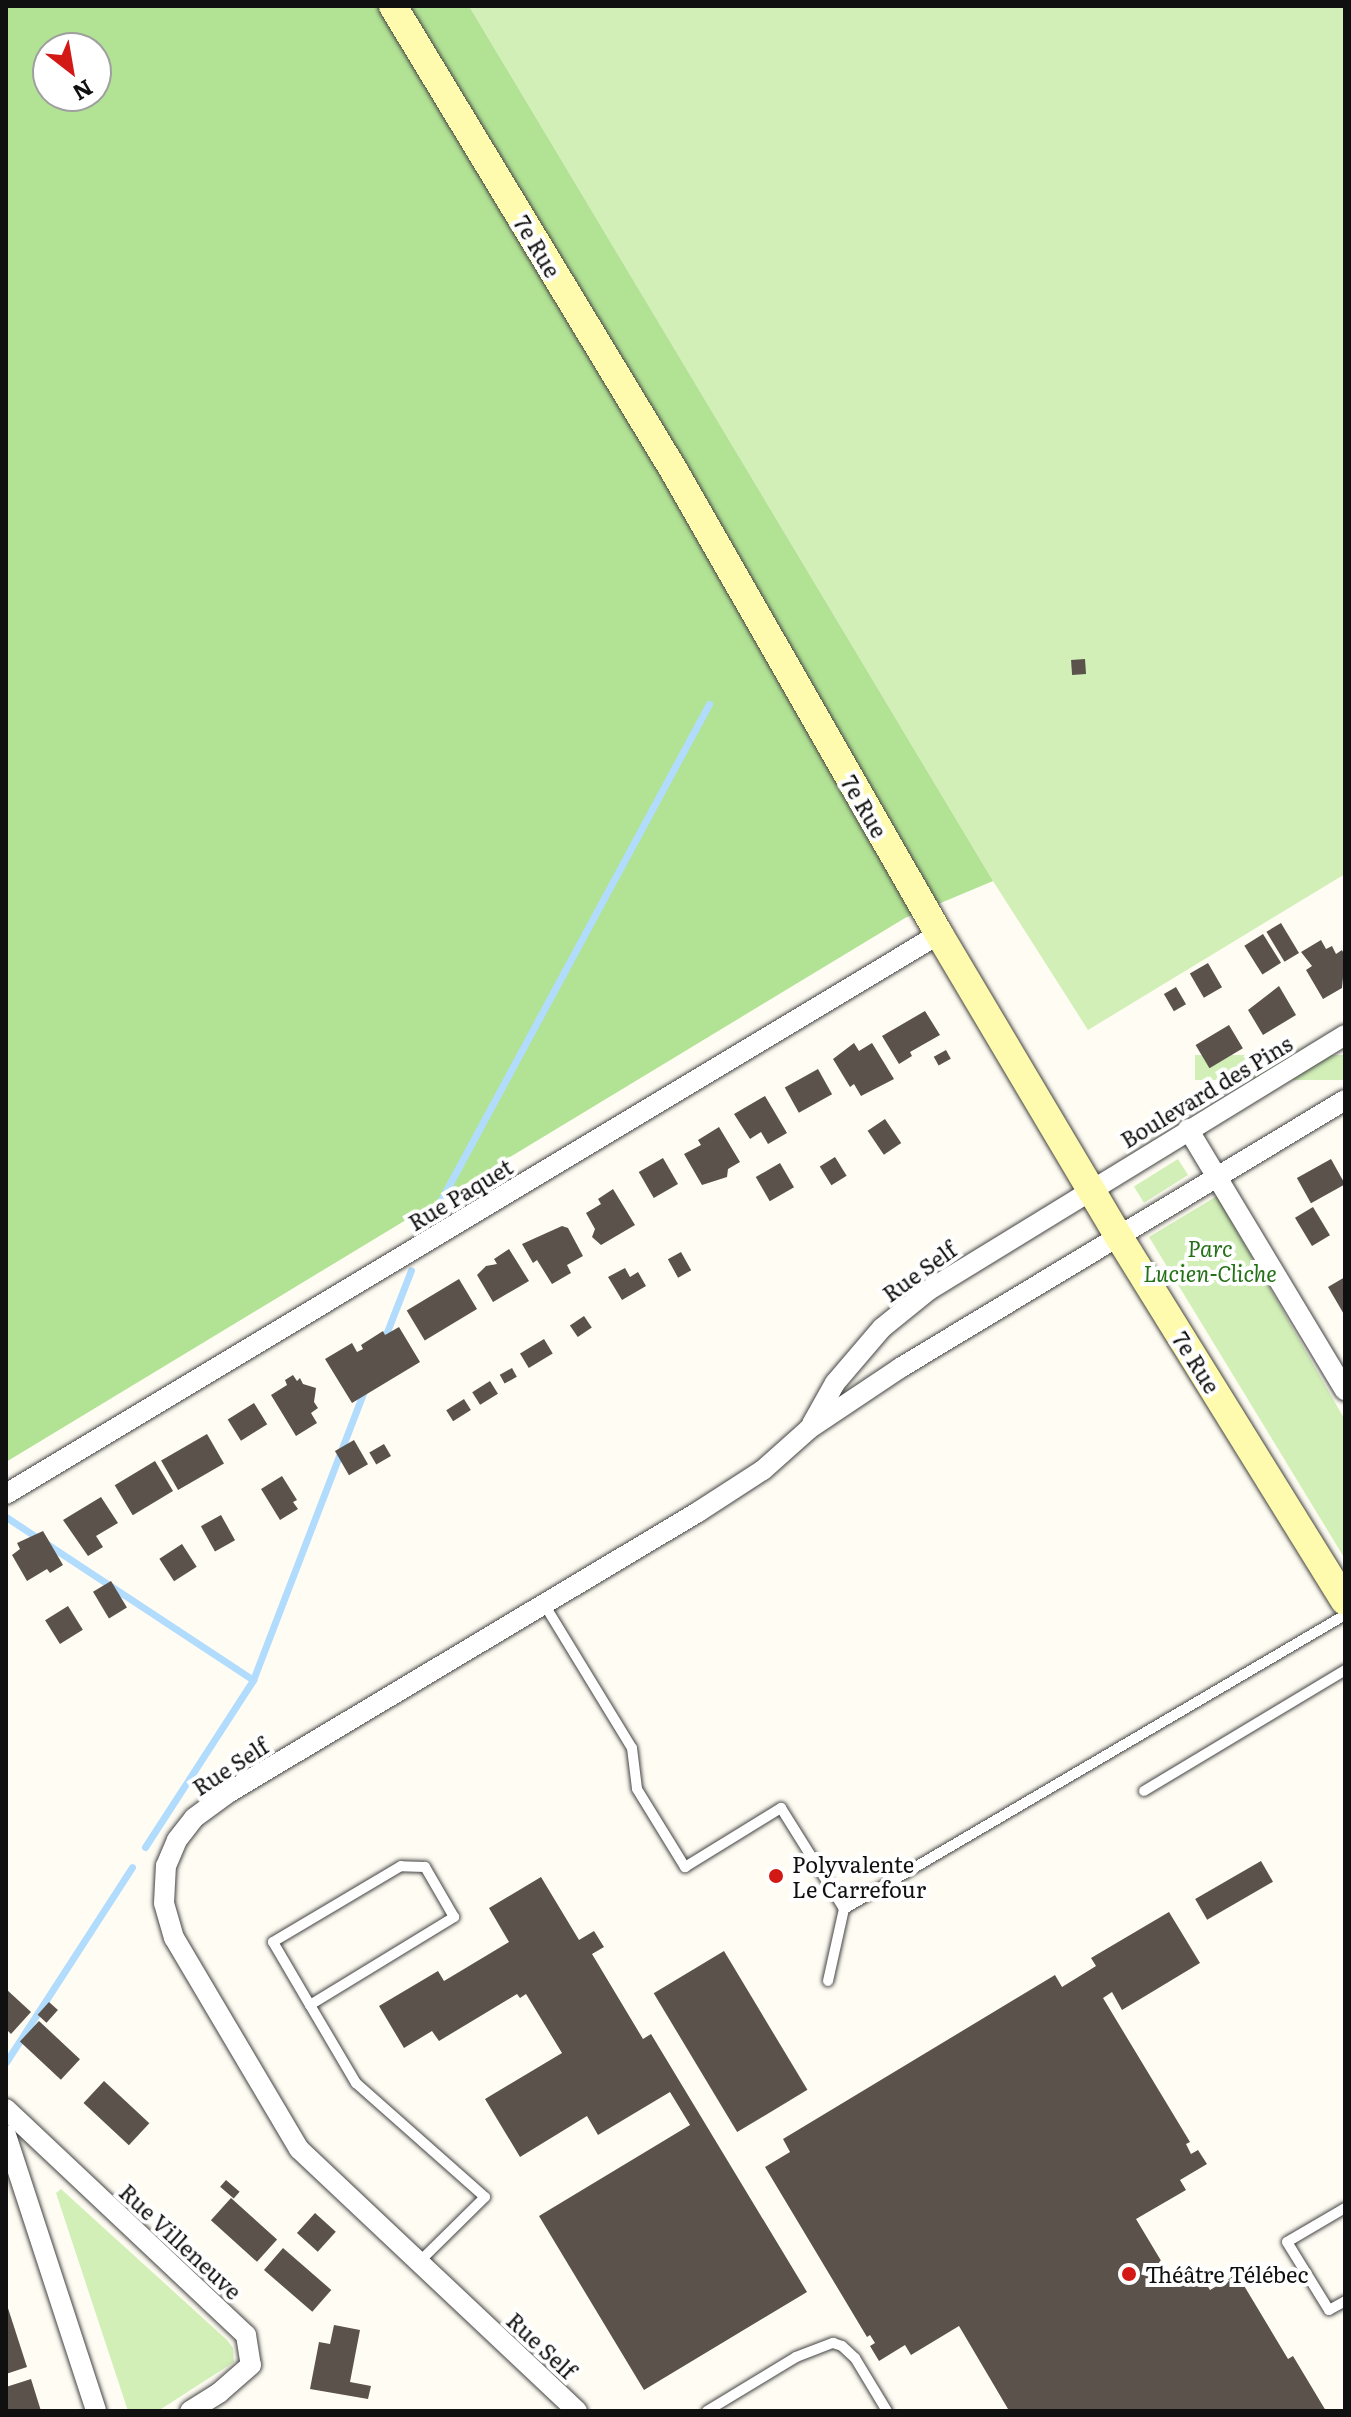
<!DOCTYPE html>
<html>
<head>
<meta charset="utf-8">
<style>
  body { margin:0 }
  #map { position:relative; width:1351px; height:2417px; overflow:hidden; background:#fffdf3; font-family:Literata,serif }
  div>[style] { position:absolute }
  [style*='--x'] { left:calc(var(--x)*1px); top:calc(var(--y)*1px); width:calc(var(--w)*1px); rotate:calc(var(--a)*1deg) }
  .green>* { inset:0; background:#d1efb7; transform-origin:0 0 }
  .forest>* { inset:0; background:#b2e294 }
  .stream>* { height:7px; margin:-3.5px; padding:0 3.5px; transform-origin:3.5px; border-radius:3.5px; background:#b1dcfd }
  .building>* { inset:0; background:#5a524b; transform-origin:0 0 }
  .roads { filter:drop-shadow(0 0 2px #434343) drop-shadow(0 0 2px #434343) }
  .lane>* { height:10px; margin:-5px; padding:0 5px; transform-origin:5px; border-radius:5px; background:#fff }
  .street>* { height:20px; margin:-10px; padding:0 10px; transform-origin:10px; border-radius:10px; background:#fff }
  .secondary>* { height:28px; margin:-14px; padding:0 14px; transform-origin:14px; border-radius:14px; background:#fffbae }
  .dots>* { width:22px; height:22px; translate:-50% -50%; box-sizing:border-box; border:4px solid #fff; border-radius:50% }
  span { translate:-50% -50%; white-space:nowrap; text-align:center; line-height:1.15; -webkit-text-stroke:8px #fff; paint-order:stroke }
  .street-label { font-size:22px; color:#101010 }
  .park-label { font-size:22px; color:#247117; font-style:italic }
  .poi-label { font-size:22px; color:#101010 }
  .left { translate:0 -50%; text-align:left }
  .frame { position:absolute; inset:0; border:8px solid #101010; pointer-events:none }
  .north { position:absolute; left:32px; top:32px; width:80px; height:80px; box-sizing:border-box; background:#fff; border:2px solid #9f9f9f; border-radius:50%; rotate:149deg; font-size:22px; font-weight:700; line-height:32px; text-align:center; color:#101010 }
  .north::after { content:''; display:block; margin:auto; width:28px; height:36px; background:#d21916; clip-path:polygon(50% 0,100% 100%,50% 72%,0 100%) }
</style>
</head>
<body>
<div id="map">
  <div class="green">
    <div style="clip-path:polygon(469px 6px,1345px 6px,1345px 874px,1088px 1030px,993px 881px)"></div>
    <div style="left:1345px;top:1055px;width:25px;height:150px;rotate:90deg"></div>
    <div style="left:1178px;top:1159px;width:19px;height:52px;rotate:58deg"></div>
    <div style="clip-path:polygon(1217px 1196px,1345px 1420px,1345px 1559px,1149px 1237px)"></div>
    <div style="clip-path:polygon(61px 2189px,227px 2340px,233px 2348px,234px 2362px,158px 2411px,128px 2411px,56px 2193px)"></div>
  </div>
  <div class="forest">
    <div style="clip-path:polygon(evenodd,6px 6px,469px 6px,993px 881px,905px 918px,6px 1462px,6px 6px,48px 48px,96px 48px,96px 96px,48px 96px,48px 48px)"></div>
  </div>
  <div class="stream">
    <div style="--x:429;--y:1222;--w:589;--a:-61.61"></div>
    <div style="--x:383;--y:1342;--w:77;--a:-68.7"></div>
    <div style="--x:6;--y:1517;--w:296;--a:33.4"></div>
    <div style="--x:145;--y:1847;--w:199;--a:-57.1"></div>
    <div style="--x:253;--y:1680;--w:310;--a:-69"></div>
    <div style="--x:6;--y:2062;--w:232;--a:-57.1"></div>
  </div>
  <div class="building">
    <div style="left:1085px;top:659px;width:15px;height:14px;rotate:86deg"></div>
    <div style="left:1281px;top:923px;width:35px;height:17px;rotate:59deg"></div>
    <div style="left:1263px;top:934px;width:34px;height:22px;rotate:58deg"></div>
    <div style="clip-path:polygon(1321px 940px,1326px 949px,1332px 946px,1336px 954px,1342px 950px,1345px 956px,1342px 988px,1323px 999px,1306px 970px,1312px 966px,1301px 952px)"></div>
    <div style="left:1208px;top:963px;width:28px;height:21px;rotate:60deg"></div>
    <div style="clip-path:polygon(1279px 986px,1296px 1015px,1263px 1035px,1248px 1010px)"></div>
    <div style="left:1176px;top:987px;width:20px;height:14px;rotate:60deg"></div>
    <div style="clip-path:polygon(925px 1011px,940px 1035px,910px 1052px,912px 1056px,899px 1064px,882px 1036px)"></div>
    <div style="left:1229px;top:1025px;width:27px;height:39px;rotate:59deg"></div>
    <div style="clip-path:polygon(854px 1043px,859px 1051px,872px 1043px,894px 1079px,861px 1096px,854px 1084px,850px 1087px,833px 1059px)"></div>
    <div style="left:946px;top:1050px;width:10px;height:14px;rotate:61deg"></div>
    <div style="left:818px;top:1069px;width:29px;height:38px;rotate:61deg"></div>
    <div style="clip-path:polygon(765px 1096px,787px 1133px,768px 1144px,761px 1132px,750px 1139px,734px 1114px)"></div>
    <div style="left:885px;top:1119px;width:29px;height:21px;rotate:56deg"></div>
    <div style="clip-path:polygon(719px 1127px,740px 1162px,728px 1169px,727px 1177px,702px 1185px,684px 1154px,701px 1145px,698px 1140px)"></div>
    <div style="left:835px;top:1157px;width:22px;height:18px;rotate:58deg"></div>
    <div style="left:663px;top:1158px;width:30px;height:28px;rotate:60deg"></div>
    <div style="left:1331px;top:1159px;width:29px;height:39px;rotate:61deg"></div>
    <div style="left:780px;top:1163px;width:28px;height:28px;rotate:60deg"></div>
    <div style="clip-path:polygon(613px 1189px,635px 1225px,601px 1245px,592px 1237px,595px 1229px,586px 1213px,601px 1204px,598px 1199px)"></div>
    <div style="left:1313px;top:1207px;width:33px;height:21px;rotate:59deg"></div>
    <div style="clip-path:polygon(562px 1226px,568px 1228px,583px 1256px,567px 1265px,571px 1273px,552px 1284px,537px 1260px,533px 1263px,522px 1244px)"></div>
    <div style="clip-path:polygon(509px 1249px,529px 1281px,493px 1302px,477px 1275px,486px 1266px,497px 1264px,494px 1259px)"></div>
    <div style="left:681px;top:1252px;width:21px;height:15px;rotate:61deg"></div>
    <div style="clip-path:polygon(625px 1268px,630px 1277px,638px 1272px,646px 1286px,622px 1300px,608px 1277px)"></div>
    <div style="clip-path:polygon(1345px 1277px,1345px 1316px,1328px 1287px)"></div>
    <div style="left:459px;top:1279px;width:35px;height:61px;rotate:59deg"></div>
    <div style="left:584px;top:1316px;width:14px;height:17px;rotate:56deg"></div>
    <div style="clip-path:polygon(399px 1327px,420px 1362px,352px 1403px,325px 1359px,352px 1343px,357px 1352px,363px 1349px,361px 1345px,383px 1331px,385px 1335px)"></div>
    <div style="left:544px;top:1339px;width:17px;height:28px;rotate:59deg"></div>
    <div style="left:512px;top:1368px;width:10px;height:14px;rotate:61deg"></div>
    <div style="clip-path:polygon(293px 1375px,297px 1381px,300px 1378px,303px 1384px,316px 1388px,314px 1402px,318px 1408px,311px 1413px,317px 1423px,296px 1436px,271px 1395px,287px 1385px,285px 1380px)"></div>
    <div style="left:490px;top:1381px;width:15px;height:21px;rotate:58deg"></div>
    <div style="left:464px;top:1399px;width:13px;height:21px;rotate:58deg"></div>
    <div style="left:254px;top:1403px;width:25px;height:31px;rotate:58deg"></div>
    <div style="left:207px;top:1434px;width:34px;height:53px;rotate:60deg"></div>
    <div style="left:354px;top:1440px;width:28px;height:22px;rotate:60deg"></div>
    <div style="left:384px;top:1444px;width:14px;height:17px;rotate:60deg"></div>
    <div style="left:155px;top:1461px;width:35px;height:47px;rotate:59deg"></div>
    <div style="clip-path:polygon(282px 1476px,297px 1500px,293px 1502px,298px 1509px,280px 1520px,261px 1489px)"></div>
    <div style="clip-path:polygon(101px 1497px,118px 1523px,96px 1536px,103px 1547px,88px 1556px,63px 1520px)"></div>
    <div style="left:221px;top:1515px;width:29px;height:23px;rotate:61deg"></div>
    <div style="clip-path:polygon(43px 1531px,63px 1565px,50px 1573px,47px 1569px,27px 1581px,12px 1555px,20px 1549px,17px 1543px)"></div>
    <div style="left:182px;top:1544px;width:27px;height:27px;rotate:57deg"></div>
    <div style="left:111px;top:1581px;width:31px;height:21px;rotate:59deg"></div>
    <div style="left:68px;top:1606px;width:28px;height:27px;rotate:58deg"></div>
    <div style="left:1261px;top:1861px;width:24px;height:76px;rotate:60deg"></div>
    <div style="clip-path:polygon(541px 1877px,579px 1940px,594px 1931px,604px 1947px,592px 1954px,643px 2039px,651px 2034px,807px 2292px,644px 2390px,539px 2216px,690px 2125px,670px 2092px,598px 2135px,587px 2116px,520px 2157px,485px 2099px,562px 2053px,526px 1994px,520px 1998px,517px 1994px,439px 2041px,432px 2031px,404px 2048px,379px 2006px,438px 1971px,444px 1981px,509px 1942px,489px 1908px)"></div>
    <div style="clip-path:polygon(1169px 1912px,1200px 1963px,1122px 2010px,1112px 1992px,1103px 1998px,1190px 2142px,1186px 2144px,1191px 2154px,1198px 2150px,1207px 2164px,1180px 2180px,1186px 2190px,1136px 2219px,1172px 2279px,1195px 2266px,1210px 2290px,1237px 2274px,1288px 2359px,1293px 2356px,1326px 2411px,1005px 2411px,1008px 2409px,959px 2326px,911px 2355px,905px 2345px,879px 2361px,870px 2346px,875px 2343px,870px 2335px,867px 2337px,765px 2167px,790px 2152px,783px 2139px,1055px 1975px,1062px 1987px,1096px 1966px,1091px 1958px)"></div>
    <div style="left:724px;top:1951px;width:162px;height:82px;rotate:59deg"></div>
    <div style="clip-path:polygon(6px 1989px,31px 2012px,11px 2034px,6px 2029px)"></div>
    <div style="left:49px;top:2002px;width:12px;height:17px;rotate:42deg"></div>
    <div style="left:39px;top:2021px;width:56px;height:28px;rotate:43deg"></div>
    <div style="left:104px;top:2081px;width:62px;height:30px;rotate:43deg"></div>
    <div style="left:226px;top:2180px;width:18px;height:9px;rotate:41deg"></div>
    <div style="left:231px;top:2198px;width:62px;height:30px;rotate:42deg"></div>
    <div style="left:315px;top:2213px;width:28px;height:27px;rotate:42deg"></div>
    <div style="left:283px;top:2248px;width:64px;height:29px;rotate:41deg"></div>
    <div style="clip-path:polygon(6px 2302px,27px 2367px,6px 2374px)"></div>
    <div style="clip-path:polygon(334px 2325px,360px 2330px,350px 2382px,371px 2386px,368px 2399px,310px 2389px,319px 2342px,330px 2344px)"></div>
    <div style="clip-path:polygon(31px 2379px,41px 2411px,6px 2411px,6px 2387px)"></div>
  </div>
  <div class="roads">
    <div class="lane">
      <div style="--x:544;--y:1604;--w:169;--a:58.6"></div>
      <div style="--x:632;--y:1748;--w:41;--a:83"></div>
      <div style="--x:637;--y:1789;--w:92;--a:58.4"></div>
      <div style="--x:685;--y:1867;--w:113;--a:-31.6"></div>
      <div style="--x:781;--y:1808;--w:119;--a:58"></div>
      <div style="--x:1144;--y:1791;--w:235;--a:-31"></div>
      <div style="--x:828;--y:1981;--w:74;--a:-77.5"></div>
      <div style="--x:844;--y:1909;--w:581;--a:-30.41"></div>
      <div style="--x:310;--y:2005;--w:169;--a:-31.4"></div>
      <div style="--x:454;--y:1917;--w:58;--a:-120.1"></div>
      <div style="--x:425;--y:1867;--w:24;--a:-178"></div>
      <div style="--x:401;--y:1866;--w:149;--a:149.3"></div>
      <div style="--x:273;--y:1942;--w:73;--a:59.6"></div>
      <div style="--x:310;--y:2005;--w:91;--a:59.5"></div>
      <div style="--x:356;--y:2083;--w:172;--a:41.5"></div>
      <div style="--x:485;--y:2197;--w:93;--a:135.4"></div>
      <div style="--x:1345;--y:2208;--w:67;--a:149.6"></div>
      <div style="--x:1287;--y:2242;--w:80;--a:58.3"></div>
      <div style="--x:1329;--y:2310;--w:18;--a:-29"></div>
      <div style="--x:707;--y:2411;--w:104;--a:-31.2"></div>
      <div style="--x:796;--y:2357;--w:40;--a:-21"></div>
      <div style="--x:833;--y:2343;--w:9;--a:18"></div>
      <div style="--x:842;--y:2346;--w:18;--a:43"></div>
      <div style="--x:855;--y:2358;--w:62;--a:58.9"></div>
    </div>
    <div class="street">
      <div style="--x:1188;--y:1129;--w:305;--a:59"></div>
      <div style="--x:812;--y:1424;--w:47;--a:-60.7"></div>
      <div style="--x:835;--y:1383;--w:72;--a:-49.5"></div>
      <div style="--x:882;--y:1328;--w:60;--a:-39"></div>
      <div style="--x:929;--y:1290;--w:488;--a:-31.5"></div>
      <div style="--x:6;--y:1494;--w:1088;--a:-30.97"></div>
      <div style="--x:6;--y:2109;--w:330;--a:43.3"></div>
      <div style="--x:246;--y:2335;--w:30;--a:81"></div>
      <div style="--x:251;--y:2365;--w:43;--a:138.8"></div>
      <div style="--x:219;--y:2393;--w:34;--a:148"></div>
      <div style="--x:6;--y:2135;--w:290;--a:71.9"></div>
      <div style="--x:577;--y:2411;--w:382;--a:-136.7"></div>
      <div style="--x:299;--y:2149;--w:245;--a:-120.6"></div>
      <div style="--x:174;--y:1938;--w:36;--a:-106"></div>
      <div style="--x:164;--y:1903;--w:37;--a:-87"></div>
      <div style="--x:166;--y:1866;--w:28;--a:-67"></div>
      <div style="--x:177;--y:1840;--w:28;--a:-52"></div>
      <div style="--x:194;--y:1818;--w:42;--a:-36.3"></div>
      <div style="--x:228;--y:1793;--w:548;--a:-30.87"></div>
      <div style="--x:698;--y:1512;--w:77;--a:-32.9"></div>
      <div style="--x:763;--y:1470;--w:62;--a:-41.7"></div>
      <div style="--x:809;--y:1429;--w:110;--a:-33.8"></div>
      <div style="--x:900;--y:1368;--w:519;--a:-31.06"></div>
    </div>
    <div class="secondary">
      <div style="--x:393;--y:6;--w:541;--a:58.84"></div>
      <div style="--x:673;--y:469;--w:536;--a:60.23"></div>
      <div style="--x:939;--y:934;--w:352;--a:59.3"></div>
      <div style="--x:1119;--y:1237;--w:428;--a:58.2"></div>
    </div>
  </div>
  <div class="dots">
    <div style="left:776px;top:1876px;background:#d21916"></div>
    <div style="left:1129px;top:2274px;background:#d21916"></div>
  </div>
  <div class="street-label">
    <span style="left:538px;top:246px;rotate:59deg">7e Rue</span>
    <span style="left:865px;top:806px;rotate:60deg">7e Rue</span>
    <span style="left:1206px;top:1091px;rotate:-31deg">Boulevard des Pins</span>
    <span style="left:460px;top:1194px;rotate:-31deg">Rue Paquet</span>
    <span style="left:919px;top:1271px;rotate:-36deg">Rue Self</span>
    <span style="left:1197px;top:1362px;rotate:58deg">7e Rue</span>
    <span style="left:230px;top:1766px;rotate:-33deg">Rue Self</span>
    <span style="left:181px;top:2241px;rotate:43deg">Rue Villeneuve</span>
    <span style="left:542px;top:2345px;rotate:43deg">Rue Self</span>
  </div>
  <div class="park-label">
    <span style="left:1210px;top:1260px">Parc<br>Lucien-Cliche</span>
  </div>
  <div class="poi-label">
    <span class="left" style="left:792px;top:1876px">Polyvalente<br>Le Carrefour</span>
    <span class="left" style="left:1145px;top:2274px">Théâtre Télébec</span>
  </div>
  <div class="frame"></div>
  <div class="north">N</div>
</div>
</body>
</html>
